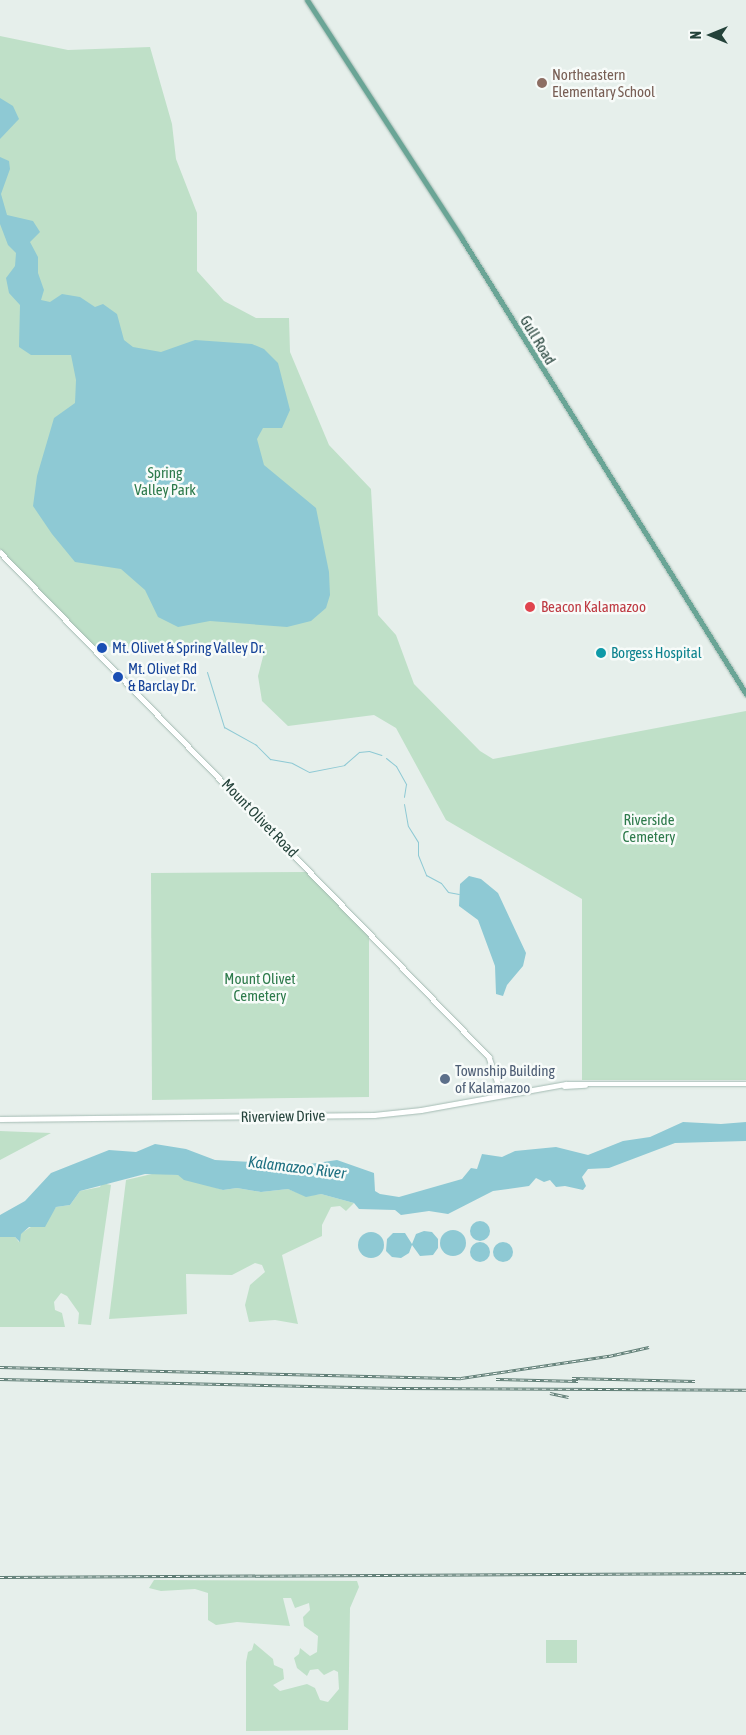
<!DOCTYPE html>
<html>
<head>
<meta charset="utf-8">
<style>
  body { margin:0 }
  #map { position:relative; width:746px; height:1735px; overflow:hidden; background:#e6efeb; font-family:"Asap Condensed",sans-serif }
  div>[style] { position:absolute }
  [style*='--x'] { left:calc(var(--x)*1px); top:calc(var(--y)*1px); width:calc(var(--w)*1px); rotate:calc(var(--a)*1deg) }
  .green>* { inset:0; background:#bfe0c8; transform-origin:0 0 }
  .water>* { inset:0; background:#8ec9d4 }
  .round { border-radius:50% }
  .stream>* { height:1px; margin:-0.5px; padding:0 0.5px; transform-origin:0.5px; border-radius:0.5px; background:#8ec9d4 }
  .roads { filter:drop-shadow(0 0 1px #a4bbb3) drop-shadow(0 0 1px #a4bbb3) }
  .secondary>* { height:4.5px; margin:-2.25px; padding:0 2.25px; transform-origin:2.25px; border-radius:2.25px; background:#fff }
  .primary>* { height:5px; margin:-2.5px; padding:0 2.5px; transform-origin:2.5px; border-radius:2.5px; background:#6aa596 }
  .rail>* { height:3px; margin-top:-1.5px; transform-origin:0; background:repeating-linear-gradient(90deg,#f7fbf9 0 4px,#5f7d75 0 8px); box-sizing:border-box; border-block:1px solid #5f7d75 }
  .dots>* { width:14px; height:14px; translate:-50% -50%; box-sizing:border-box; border:2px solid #f7fbf9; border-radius:50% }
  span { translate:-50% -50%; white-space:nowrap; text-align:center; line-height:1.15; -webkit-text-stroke:5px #f7fbf9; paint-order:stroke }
  .education-label { font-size:15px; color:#785e54 }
  .left { translate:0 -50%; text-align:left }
  .street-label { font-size:15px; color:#24423a }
  .park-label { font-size:15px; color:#2d7a4b }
  .health-label { font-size:15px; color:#be3a42 }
  .transit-label { font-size:15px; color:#164399 }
  .culture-label { font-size:15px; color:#0d838f }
  .service-label { font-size:15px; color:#4e5e75 }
  .water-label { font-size:16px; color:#1c6f80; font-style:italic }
  .north { position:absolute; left:686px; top:10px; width:50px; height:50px; -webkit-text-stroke:4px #f7fbf9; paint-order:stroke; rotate:270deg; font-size:14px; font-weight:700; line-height:20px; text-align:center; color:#24423a }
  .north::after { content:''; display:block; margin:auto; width:18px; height:22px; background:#24423a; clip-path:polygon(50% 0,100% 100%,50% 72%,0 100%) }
</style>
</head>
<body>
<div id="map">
  <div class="green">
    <div style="clip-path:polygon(0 36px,68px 50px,150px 47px,172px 124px,176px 159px,197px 213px,197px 271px,224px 301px,256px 318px,289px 318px,290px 352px,329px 445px,371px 489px,378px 615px,396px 635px,414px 684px,480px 751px,493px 759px,746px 711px,746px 1080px,582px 1080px,582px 899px,446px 820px,396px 728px,374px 715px,288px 726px,262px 701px,258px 676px,266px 645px,94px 647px,0 553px)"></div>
    <div style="clip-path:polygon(308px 872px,369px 937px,369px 1097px,152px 1100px,151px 873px)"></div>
    <div style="clip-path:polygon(0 1131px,25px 1132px,51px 1133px,0 1160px)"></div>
    <div style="clip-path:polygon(156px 1173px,178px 1175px,223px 1190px,237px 1188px,261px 1192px,288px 1189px,306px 1196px,321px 1194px,354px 1203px,346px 1211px,340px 1206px,331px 1207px,322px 1225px,322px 1236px,282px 1255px,298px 1324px,275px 1320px,249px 1322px,245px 1305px,250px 1285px,265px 1272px,262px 1265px,255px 1263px,232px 1275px,186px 1274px,187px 1314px,109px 1319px,126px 1180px)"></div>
    <div style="clip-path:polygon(102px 1183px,111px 1185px,91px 1325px,78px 1324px,79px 1313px,67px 1296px,61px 1293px,54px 1302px,55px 1310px,62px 1313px,65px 1327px,0 1327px,0 1237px,15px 1237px,19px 1242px,20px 1234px,51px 1214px,56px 1207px,70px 1205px,80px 1191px,100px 1187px)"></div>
    <div style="clip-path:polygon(154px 1580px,357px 1581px,359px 1587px,350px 1608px,348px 1730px,246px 1731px,246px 1662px,248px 1652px,252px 1650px,254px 1643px,273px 1659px,274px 1665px,283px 1669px,284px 1679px,273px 1685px,280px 1691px,307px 1684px,315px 1688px,320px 1700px,328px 1702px,339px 1689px,338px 1672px,334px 1670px,324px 1675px,318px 1669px,310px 1670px,307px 1676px,297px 1668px,294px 1658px,299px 1654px,300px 1648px,310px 1656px,317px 1652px,318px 1636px,304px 1626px,303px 1617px,310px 1610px,309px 1603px,295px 1608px,291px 1598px,283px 1598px,290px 1626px,237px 1622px,216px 1625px,208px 1620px,208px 1593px,195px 1589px,161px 1591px,149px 1588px)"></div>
    <div style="left:546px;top:1640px;width:31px;height:23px"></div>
  </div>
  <div class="water">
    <div style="clip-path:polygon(0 98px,13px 106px,19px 119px,0 139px)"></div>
    <div style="clip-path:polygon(0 157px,9px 161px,10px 169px,1px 194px,7px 215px,33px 221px,40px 232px,30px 242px,38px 257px,38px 273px,44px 290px,41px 300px,50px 302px,62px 294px,80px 297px,95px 307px,103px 304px,117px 314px,124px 340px,133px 347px,161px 352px,195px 340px,252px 344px,264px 349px,278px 363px,290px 410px,282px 428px,263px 428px,257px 439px,264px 465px,316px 508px,329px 572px,330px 595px,326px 608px,311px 621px,287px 627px,210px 621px,178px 627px,158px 617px,145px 590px,121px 569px,75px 562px,52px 534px,33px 506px,37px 476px,54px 418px,75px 403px,76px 380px,71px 355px,31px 355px,19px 347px,20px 305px,9px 293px,6px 278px,15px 266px,16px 253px,8px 245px,0 224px)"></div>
    <div style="clip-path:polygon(469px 876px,481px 879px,498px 893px,526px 953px,523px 966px,507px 985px,503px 996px,496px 994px,495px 966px,478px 920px,459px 906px,460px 884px)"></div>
    <div style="clip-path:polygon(683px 1122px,721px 1124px,746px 1122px,746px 1141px,675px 1143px,609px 1168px,588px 1169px,582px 1177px,586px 1186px,583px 1190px,565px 1186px,556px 1187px,550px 1180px,544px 1182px,536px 1178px,529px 1186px,493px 1191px,448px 1214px,429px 1211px,401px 1215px,395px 1210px,359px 1209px,354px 1203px,321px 1194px,306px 1197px,288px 1189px,261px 1192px,237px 1188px,223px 1190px,184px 1180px,178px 1175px,145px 1174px,80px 1191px,70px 1205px,56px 1207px,45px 1227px,29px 1227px,21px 1234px,20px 1242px,15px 1237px,0 1237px,0 1215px,25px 1201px,51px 1173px,109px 1150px,136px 1152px,155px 1144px,186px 1149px,215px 1160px,303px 1165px,337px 1160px,374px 1173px,375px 1191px,380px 1194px,399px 1197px,462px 1179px,471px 1168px,477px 1169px,482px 1154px,502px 1157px,515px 1151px,556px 1147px,588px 1155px,623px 1141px,650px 1137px)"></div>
    <div class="round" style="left:470px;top:1221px;width:20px;height:20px"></div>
    <div class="round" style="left:440px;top:1230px;width:26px;height:26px"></div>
    <div style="clip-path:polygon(424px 1231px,432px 1232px,438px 1239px,438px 1248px,433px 1255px,420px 1256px,412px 1245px,409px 1253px,401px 1258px,392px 1257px,386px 1251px,387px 1239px,393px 1233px,405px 1233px,412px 1244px,416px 1234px)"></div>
    <div class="round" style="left:358px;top:1232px;width:26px;height:26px"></div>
    <div class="round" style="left:470px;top:1242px;width:20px;height:20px"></div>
    <div class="round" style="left:493px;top:1242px;width:20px;height:20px"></div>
  </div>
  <div class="stream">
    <div style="--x:207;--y:672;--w:58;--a:72.8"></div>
    <div style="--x:224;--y:727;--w:37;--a:29"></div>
    <div style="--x:256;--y:745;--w:20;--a:45"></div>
    <div style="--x:270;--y:759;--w:22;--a:10"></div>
    <div style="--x:292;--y:763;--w:19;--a:28"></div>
    <div style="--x:309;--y:772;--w:36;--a:-11"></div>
    <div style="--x:344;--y:765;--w:20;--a:-41"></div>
    <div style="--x:359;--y:752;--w:10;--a:-6"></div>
    <div style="--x:369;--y:751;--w:13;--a:18"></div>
    <div style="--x:386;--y:758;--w:13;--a:39"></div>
    <div style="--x:396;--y:766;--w:21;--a:61"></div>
    <div style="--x:406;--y:784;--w:13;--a:99"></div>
    <div style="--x:404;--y:804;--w:22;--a:80"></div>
    <div style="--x:408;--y:826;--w:19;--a:58"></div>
    <div style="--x:418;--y:842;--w:13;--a:90"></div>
    <div style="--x:418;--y:855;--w:22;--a:68"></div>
    <div style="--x:426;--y:875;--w:17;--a:28"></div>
    <div style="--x:441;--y:883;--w:11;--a:52"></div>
    <div style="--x:448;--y:892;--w:11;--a:10"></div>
  </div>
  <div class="roads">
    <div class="secondary">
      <div style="--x:0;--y:552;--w:703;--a:45.92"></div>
      <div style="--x:489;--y:1057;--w:40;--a:71.1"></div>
      <div style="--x:564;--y:1086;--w:21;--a:-3"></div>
      <div style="--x:0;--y:1119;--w:374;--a:-0.6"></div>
      <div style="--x:374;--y:1115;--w:47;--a:-6.1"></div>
      <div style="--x:421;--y:1110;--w:147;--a:-10.2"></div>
      <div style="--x:566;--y:1084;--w:180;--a:0"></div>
    </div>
    <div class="primary">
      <div style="--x:307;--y:0;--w:285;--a:57"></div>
      <div style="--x:462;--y:239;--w:536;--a:58.03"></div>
    </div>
  </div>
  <div class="rail">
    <div style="--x:0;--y:1367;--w:461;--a:1.4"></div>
    <div style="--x:461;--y:1378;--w:150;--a:-8.5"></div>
    <div style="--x:609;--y:1356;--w:41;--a:-12.7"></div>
    <div style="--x:572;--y:1378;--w:123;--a:1.4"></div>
    <div style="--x:0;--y:1379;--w:398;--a:1.3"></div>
    <div style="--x:398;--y:1388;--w:348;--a:0.3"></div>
    <div style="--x:496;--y:1379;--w:82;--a:1.4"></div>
    <div style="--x:550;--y:1393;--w:19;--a:12"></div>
    <div style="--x:0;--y:1577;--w:746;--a:-0.31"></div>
  </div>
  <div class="dots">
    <div style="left:542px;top:83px;background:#8d6e63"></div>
    <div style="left:530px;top:607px;background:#e0444e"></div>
    <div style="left:102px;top:648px;background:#1a4fb4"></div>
    <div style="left:601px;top:653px;background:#0f9aa8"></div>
    <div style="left:118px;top:677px;background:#1a4fb4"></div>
    <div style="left:445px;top:1079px;background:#5c6f8a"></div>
  </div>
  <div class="education-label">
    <span class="left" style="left:552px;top:83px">Northeastern<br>Elementary School</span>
  </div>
  <div class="street-label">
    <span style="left:538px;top:340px;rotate:59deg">Gull Road</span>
    <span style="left:260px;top:818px;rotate:46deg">Mount Olivet Road</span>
    <span style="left:283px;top:1116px;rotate:-1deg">Riverview Drive</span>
  </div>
  <div class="park-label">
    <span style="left:165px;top:481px">Spring<br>Valley Park</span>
    <span style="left:649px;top:828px">Riverside<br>Cemetery</span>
    <span style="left:260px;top:987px">Mount Olivet<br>Cemetery</span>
  </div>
  <div class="health-label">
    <span class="left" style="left:541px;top:607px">Beacon Kalamazoo</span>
  </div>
  <div class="transit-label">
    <span class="left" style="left:112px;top:648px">Mt. Olivet &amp; Spring Valley Dr.</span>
    <span class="left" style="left:128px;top:677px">Mt. Olivet Rd<br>&amp; Barclay Dr.</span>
  </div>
  <div class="culture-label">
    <span class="left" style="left:611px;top:653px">Borgess Hospital</span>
  </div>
  <div class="service-label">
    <span class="left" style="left:455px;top:1079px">Township Building<br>of Kalamazoo</span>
  </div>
  <div class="water-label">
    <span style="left:297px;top:1167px;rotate:7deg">Kalamazoo River</span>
  </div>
  <div class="north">N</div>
</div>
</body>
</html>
